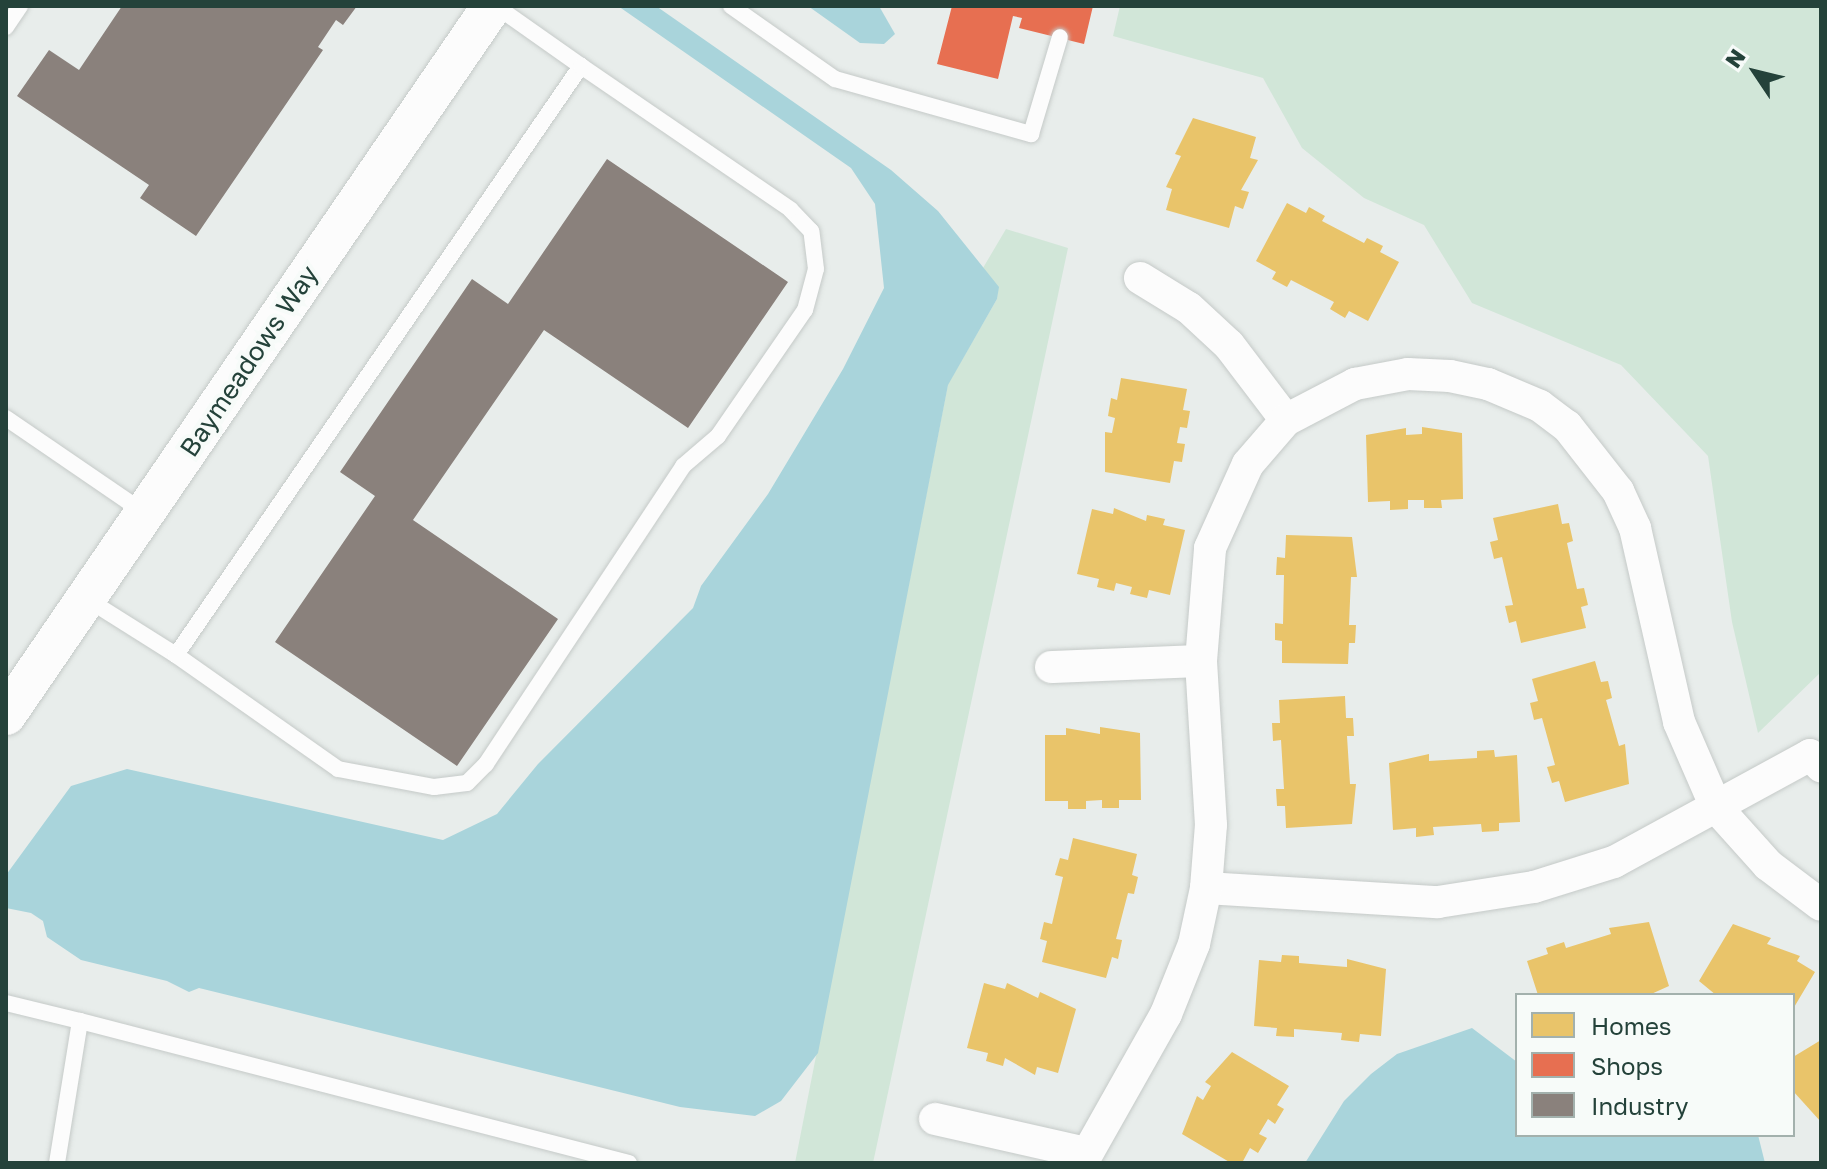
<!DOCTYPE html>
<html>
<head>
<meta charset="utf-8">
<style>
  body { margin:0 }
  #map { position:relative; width:1827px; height:1169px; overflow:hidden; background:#e8edeb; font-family:"Golos Text",sans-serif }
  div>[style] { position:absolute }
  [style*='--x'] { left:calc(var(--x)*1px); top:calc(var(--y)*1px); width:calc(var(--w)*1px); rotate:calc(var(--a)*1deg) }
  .green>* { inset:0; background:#d1e6d8 }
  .water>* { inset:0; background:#a9d4db }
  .homes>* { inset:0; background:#e9c46a }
  .shops>* { inset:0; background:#e76f51 }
  .industry>* { inset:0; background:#8a817c }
  .roads { filter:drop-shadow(0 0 2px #c5cac8) drop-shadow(0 0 2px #c5cac8) }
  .service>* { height:16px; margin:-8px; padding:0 8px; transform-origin:8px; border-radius:8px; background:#fcfcfc }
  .minor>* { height:32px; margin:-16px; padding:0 16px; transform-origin:16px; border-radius:16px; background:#fcfcfc }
  .tertiary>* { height:40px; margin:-20px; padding:0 20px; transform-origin:20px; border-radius:20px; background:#fcfcfc }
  span { translate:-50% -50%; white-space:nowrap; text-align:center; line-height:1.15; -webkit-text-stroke:8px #f7fbf9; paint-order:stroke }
  .street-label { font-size:26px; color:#24423a }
  .frame { position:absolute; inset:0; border:8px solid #24423a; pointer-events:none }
  .legend { position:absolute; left:1515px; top:993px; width:280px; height:144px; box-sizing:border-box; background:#f7fbf9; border:2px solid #a3b1ad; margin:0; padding:10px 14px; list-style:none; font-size:24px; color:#24423a }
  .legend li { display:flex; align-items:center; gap:16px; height:40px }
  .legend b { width:40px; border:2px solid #a3b1ad }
  .north { position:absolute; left:1715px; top:32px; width:80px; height:80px; -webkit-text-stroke:6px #f7fbf9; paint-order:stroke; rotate:305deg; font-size:22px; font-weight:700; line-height:32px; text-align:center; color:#24423a }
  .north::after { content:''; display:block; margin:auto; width:28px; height:36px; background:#24423a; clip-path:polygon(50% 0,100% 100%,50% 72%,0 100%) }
</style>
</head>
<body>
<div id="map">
  <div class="green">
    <div style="clip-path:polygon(1120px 6px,1821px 6px,1821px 672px,1758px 733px,1732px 622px,1708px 456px,1621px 365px,1472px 303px,1424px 225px,1364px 198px,1302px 148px,1263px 78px,1113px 36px)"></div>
    <div style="clip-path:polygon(1006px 229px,1068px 248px,873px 1163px,795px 1163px,948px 384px,997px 299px,998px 287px,983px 268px)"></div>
  </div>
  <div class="water">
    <div style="clip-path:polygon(618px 6px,656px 6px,891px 170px,938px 211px,999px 287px,997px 299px,948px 385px,818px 1053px,781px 1101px,755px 1116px,680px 1107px,199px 988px,189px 992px,167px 981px,81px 960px,47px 937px,43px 921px,31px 913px,6px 908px,6px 875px,71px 786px,127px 769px,443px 840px,497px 814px,538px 764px,693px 608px,701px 586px,768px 494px,843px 369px,884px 288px,875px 204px,851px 168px)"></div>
    <div style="clip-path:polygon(808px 6px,879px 6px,895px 34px,884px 44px,860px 43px)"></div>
    <div style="clip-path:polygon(1472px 1028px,1517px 1062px,1517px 1135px,1758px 1135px,1765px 1163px,1305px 1163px,1344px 1101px,1371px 1074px,1397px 1054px)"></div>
  </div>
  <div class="homes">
    <div style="clip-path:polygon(1193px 118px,1256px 137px,1250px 158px,1258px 160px,1241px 190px,1249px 192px,1243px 209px,1235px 206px,1229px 228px,1166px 210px,1172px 189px,1166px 187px,1181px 156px,1175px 154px)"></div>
    <div style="clip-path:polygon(1287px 203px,1306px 213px,1309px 207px,1325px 216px,1322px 221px,1364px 243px,1367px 238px,1383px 246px,1380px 252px,1399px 262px,1368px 321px,1349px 311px,1345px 318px,1330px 309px,1334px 302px,1291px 280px,1287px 287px,1272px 279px,1276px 272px,1256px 261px)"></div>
    <div style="clip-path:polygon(1121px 378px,1187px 389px,1183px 410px,1190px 411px,1187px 428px,1180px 427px,1177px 443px,1185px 444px,1182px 462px,1174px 461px,1170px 483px,1105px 472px,1105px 432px,1112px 433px,1115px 418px,1108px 416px,1111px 398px,1117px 400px)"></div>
    <div style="clip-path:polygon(1422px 427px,1462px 433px,1463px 499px,1441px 500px,1442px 508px,1424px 508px,1424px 500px,1408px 500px,1408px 509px,1390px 510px,1390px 501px,1368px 502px,1366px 435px,1406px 428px,1406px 435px,1422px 434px)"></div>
    <div style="clip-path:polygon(1558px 504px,1562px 524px,1569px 523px,1573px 541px,1567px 543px,1577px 589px,1584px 588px,1588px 605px,1581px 607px,1586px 628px,1521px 643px,1516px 621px,1509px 623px,1505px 606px,1513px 605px,1502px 557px,1494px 559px,1490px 542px,1498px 540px,1493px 518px)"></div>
    <div style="clip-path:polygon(1114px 508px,1146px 521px,1147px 515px,1165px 519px,1163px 525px,1185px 530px,1170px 595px,1149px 590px,1147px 598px,1130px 594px,1132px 587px,1116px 583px,1114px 591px,1097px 587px,1099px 579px,1077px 574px,1092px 509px,1113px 514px)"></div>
    <div style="clip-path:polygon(1286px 535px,1352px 537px,1357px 577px,1351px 577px,1349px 625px,1356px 625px,1355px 643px,1349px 643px,1348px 664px,1282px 663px,1282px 641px,1275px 640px,1275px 623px,1283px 624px,1284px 575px,1276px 575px,1277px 557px,1285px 558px)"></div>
    <div style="clip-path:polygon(1595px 661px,1601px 682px,1608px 681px,1612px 698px,1606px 700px,1619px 746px,1625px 744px,1629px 784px,1565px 802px,1559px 781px,1552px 783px,1547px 767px,1555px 765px,1542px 718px,1534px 720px,1530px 703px,1538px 701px,1532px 679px)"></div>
    <div style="clip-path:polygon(1345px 696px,1346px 718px,1353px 718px,1354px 736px,1347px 736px,1350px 784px,1356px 784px,1352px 824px,1286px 828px,1285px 806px,1277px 806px,1276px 789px,1284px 789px,1281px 740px,1273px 741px,1272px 723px,1280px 723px,1279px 700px)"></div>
    <div style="clip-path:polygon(1100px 727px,1140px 733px,1141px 800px,1119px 800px,1119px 808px,1102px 808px,1102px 800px,1086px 801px,1086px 809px,1068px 809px,1068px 801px,1045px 801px,1045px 735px,1066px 735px,1066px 728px,1100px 734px)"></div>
    <div style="clip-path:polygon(1494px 750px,1495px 757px,1517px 755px,1520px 822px,1499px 823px,1499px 831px,1482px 832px,1481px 824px,1433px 827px,1434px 835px,1416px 837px,1416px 828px,1393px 830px,1389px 763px,1429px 754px,1429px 761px,1477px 758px,1477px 751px)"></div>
    <div style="clip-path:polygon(1073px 838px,1137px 854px,1132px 875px,1138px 877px,1134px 894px,1128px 893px,1116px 939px,1122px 940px,1118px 959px,1112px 957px,1106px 978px,1042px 962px,1047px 941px,1040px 939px,1044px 922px,1052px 924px,1063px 877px,1055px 875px,1060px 858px,1068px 860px)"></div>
    <div style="clip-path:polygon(1649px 922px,1669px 986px,1649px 995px,1538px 995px,1527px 961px,1548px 954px,1546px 948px,1564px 942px,1566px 948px,1611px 934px,1609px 928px)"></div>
    <div style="clip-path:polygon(1733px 924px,1771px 938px,1767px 944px,1800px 956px,1797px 961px,1815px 972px,1793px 1009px,1793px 995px,1716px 995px,1699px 981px)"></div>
    <div style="clip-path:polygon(1282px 955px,1299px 956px,1299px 963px,1347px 967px,1347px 959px,1386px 969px,1381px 1036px,1360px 1034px,1359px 1042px,1341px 1040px,1342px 1033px,1294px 1029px,1294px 1037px,1276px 1036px,1277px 1028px,1254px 1026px,1259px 960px,1281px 962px)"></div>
    <div style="clip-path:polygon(984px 983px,1005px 989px,1007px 983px,1038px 998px,1040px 992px,1076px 1009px,1058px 1073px,1037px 1067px,1035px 1075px,1005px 1058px,1003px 1066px,986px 1061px,988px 1053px,967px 1048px)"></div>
    <div style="clip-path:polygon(1821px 1040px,1821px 1122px,1793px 1091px,1793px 1057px)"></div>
    <div style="clip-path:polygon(1232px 1052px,1289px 1086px,1277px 1105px,1284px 1109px,1275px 1124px,1268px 1119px,1259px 1134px,1267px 1138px,1258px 1153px,1250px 1148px,1242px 1163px,1231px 1163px,1182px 1134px,1197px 1096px,1203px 1100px,1211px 1086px,1205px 1082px)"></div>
  </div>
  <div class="shops">
    <div style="clip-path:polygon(952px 6px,1093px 6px,1084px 44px,1019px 28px,1022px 18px,1013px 16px,998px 79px,937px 64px)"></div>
  </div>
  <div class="industry">
    <div style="clip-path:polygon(122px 6px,357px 6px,343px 25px,336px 20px,318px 47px,323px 50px,196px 236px,140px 198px,149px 185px,17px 96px,49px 50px,79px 70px)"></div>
    <div style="clip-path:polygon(607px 159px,788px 282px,688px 428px,544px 330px,413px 520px,558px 619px,457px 766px,275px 642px,375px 496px,340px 472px,472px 279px,508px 304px)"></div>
  </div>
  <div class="roads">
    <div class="service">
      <div style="--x:731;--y:6;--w:127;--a:35.1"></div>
      <div style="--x:835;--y:79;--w:204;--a:15.7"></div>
      <div style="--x:1031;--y:134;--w:101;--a:-73.4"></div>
      <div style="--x:6;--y:27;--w:25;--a:-56"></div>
      <div style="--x:6;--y:418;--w:168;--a:34.4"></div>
      <div style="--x:87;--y:599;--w:105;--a:32.2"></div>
      <div style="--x:176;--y:655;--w:715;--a:-55.49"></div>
      <div style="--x:581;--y:66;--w:104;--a:-144.8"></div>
      <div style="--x:176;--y:655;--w:198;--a:35.1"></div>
      <div style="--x:338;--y:769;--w:98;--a:10.6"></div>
      <div style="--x:434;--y:787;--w:33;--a:-7"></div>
      <div style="--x:467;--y:783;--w:27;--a:-45"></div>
      <div style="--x:486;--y:764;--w:357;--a:-56.5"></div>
      <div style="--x:683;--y:466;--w:46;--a:-40.6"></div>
      <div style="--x:718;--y:436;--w:153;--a:-55.4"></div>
      <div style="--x:805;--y:310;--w:42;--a:-75"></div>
      <div style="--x:816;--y:269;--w:38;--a:-97"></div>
      <div style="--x:811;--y:231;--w:30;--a:-134"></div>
      <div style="--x:790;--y:209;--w:253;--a:-145.6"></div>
      <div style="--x:6;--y:1003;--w:76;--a:13.7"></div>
      <div style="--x:57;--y:1163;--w:144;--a:-80.8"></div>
      <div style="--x:80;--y:1021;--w:567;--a:14.5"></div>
    </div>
    <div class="minor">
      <div style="--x:1140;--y:278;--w:57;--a:31.5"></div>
      <div style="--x:1189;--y:308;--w:54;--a:42.8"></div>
      <div style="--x:1229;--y:345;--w:94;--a:52.8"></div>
      <div style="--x:1051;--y:667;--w:150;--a:-2.3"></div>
      <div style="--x:1206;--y:888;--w:232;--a:3.5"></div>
      <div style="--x:1438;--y:902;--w:97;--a:-8.9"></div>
      <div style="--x:1534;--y:887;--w:84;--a:-17.4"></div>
      <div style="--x:1614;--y:862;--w:223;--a:-28.6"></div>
      <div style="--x:1810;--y:755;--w:16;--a:45"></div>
      <div style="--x:935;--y:1119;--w:155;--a:12.7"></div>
      <div style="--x:1082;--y:1163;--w:171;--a:-60.6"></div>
      <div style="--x:1166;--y:1014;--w:75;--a:-68.2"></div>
      <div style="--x:1194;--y:944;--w:57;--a:-77.9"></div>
      <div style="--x:1206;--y:888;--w:63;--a:-85.5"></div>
      <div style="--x:1211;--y:825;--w:164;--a:-93.5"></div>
      <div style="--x:1201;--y:661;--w:113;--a:-85.4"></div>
      <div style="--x:1210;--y:548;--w:92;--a:-65.7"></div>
      <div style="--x:1248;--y:464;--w:58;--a:-49.2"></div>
      <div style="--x:1286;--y:420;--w:78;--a:-27.6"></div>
      <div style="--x:1355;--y:384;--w:54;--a:-10.7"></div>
      <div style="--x:1408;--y:374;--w:42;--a:2.7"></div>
      <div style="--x:1450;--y:376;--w:39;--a:12"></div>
      <div style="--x:1488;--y:384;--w:56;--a:22.9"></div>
      <div style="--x:1540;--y:406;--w:34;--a:37"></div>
      <div style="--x:1567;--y:426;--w:83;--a:51.9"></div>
      <div style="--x:1618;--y:491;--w:41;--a:65.3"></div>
      <div style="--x:1635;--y:528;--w:199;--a:77.2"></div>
      <div style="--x:1679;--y:722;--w:93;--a:66.5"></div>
      <div style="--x:1716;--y:807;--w:78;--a:48.1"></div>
      <div style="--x:1768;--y:865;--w:66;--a:37"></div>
    </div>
    <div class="tertiary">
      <div style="--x:6;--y:715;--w:860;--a:-55.57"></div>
    </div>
  </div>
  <div class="street-label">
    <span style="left:249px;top:361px;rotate:-56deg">Baymeadows Way</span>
  </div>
  <div class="frame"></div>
  <ul class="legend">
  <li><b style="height:22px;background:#e9c46a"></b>Homes</li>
  <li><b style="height:22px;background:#e76f51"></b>Shops</li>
  <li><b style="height:22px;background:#8a817c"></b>Industry</li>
  </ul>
  <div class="north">N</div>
</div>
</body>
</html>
